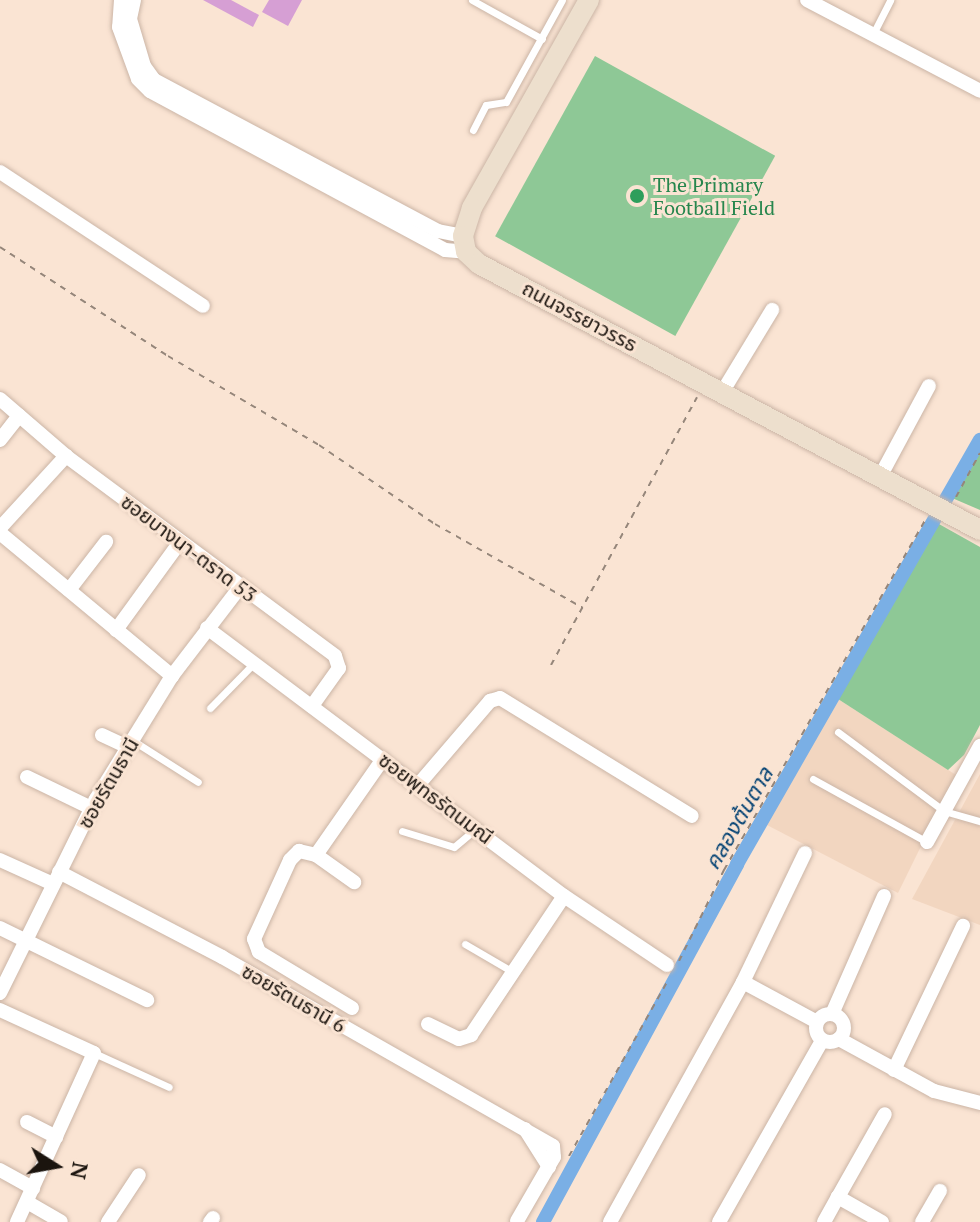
<!DOCTYPE html>
<html>
<head>
<meta charset="utf-8">
<style>
  body { margin:0 }
  #map { position:relative; width:980px; height:1222px; overflow:hidden; background:#fae4d3; font-family:"PT Serif","Noto Sans Thai",serif }
  div>[style] { position:absolute }
  [style*='--x'] { left:calc(var(--x)*1px); top:calc(var(--y)*1px); width:calc(var(--w)*1px); rotate:calc(var(--a)*1deg) }
  .built>* { inset:0; background:#f2d6c0 }
  .green>* { inset:0; background:#8ec896; transform-origin:0 0 }
  .canal>* { height:14px; margin:-7px; padding:0 7px; transform-origin:7px; border-radius:7px; background:#7aafe5 }
  .building>* { inset:0; background:#d69fd4 }
  .path>* { height:2px; margin-top:-1px; transform-origin:0; background:repeating-linear-gradient(90deg,#95867a 0 6px,transparent 0 12px) }
  .roads { filter:drop-shadow(0 0 2px #cbb5a6) drop-shadow(0 0 2px #cbb5a6) }
  .lane>* { height:7px; margin:-3.5px; padding:0 3.5px; transform-origin:3.5px; border-radius:3.5px; background:#fff }
  .street>* { height:14px; margin:-7px; padding:0 7px; transform-origin:7px; border-radius:7px; background:#fff }
  .street>.ring { margin:-7px; padding:0; box-sizing:content-box; background:none; border:14px solid #fff; border-radius:50% }
  .secondary>* { height:20px; margin:-10px; padding:0 10px; transform-origin:10px; border-radius:10px; background:#eddfcd }
  .dots>* { width:22px; height:22px; translate:-50% -50%; box-sizing:border-box; border:4px solid #fae4d3; border-radius:50% }
  span { translate:-50% -50%; white-space:nowrap; text-align:center; line-height:1.15; -webkit-text-stroke:6px #fae4d3; paint-order:stroke }
  .leisure-label { font-size:20px; color:#27864d }
  .left { translate:0 -50%; text-align:left }
  .street-label { font-size:20px; color:#1b140e }
  .water-label { font-size:22px; color:#054374; font-style:italic }
  .north { position:absolute; left:16px; top:1126px; width:80px; height:80px; -webkit-text-stroke:6px #fae4d3; paint-order:stroke; rotate:101deg; font-size:22px; font-weight:700; line-height:32px; text-align:center; color:#1b140e }
  .north::after { content:''; display:block; margin:auto; width:28px; height:36px; background:#1b140e; clip-path:polygon(50% 0,100% 100%,50% 72%,0 100%) }
</style>
</head>
<body>
<div id="map">
  <div class="built">
    <div style="clip-path:polygon(838px 699px,956px 775px,898px 893px,765px 824px)"></div>
    <div style="clip-path:polygon(980px 774px,980px 925px,912px 899px)"></div>
  </div>
  <div class="green">
    <div style="left:595px;top:56px;width:206px;height:206px;rotate:29deg"></div>
    <div style="clip-path:polygon(980px 447px,980px 510px,952px 498px)"></div>
    <div style="clip-path:polygon(939px 524px,980px 547px,980px 725px,964px 755px,948px 770px,838px 699px)"></div>
  </div>
  <div class="canal">
    <div style="--x:543;--y:1222;--w:407;--a:-61.5"></div>
    <div style="--x:737;--y:864;--w:489;--a:-60.2"></div>
  </div>
  <div class="building">
    <div style="clip-path:polygon(203px 0,231px 0,259px 15px,253px 27px)"></div>
    <div style="clip-path:polygon(269px 0,302px 0,288px 26px,262px 12px)"></div>
  </div>
  <div class="path">
    <div style="--x:0;--y:247;--w:200;--a:33"></div>
    <div style="--x:168;--y:356;--w:175;--a:30.5"></div>
    <div style="--x:319;--y:445;--w:140;--a:34.3"></div>
    <div style="--x:435;--y:524;--w:170;--a:29.6"></div>
    <div style="--x:956;--y:497;--w:50;--a:-61.4"></div>
    <div style="--x:551;--y:665;--w:305;--a:-61.4"></div>
    <div style="--x:679;--y:961;--w:102;--a:-63.7"></div>
    <div style="--x:724;--y:870;--w:404;--a:-60.1"></div>
    <div style="--x:569;--y:1156;--w:202;--a:-60.6"></div>
  </div>
  <div class="roads">
    <div class="lane">
      <div style="--x:472;--y:0;--w:80;--a:29.1"></div>
      <div style="--x:873;--y:34;--w:38;--a:-63"></div>
      <div style="--x:473;--y:130;--w:28;--a:-63"></div>
      <div style="--x:486;--y:105;--w:20;--a:-9"></div>
      <div style="--x:506;--y:102;--w:116;--a:-61.2"></div>
      <div style="--x:210;--y:708;--w:63;--a:-45.6"></div>
      <div style="--x:838;--y:732;--w:132;--a:36.7"></div>
      <div style="--x:944;--y:811;--w:37;--a:16"></div>
      <div style="--x:132;--y:740;--w:78;--a:32.5"></div>
      <div style="--x:813;--y:779;--w:130;--a:28.9"></div>
      <div style="--x:402;--y:831;--w:54;--a:17.1"></div>
      <div style="--x:454;--y:847;--w:26;--a:-40"></div>
      <div style="--x:465;--y:944;--w:56;--a:30.3"></div>
      <div style="--x:94;--y:1053;--w:82;--a:24.4"></div>
    </div>
    <div class="street">
      <div style="--x:121;--y:0;--w:27;--a:94"></div>
      <div style="--x:119;--y:27;--w:55;--a:69.9"></div>
      <div style="--x:138;--y:79;--w:17;--a:45"></div>
      <div style="--x:150;--y:91;--w:335;--a:28.3"></div>
      <div style="--x:445;--y:250;--w:21;--a:5"></div>
      <div style="--x:134;--y:0;--w:19;--a:102"></div>
      <div style="--x:130;--y:19;--w:49;--a:73.4"></div>
      <div style="--x:144;--y:66;--w:17;--a:54"></div>
      <div style="--x:154;--y:80;--w:322;--a:28"></div>
      <div style="--x:438;--y:231;--w:25;--a:11"></div>
      <div style="--x:807;--y:0;--w:195;--a:27.7"></div>
      <div style="--x:0;--y:172;--w:243;--a:33.4"></div>
      <div style="--x:723;--y:391;--w:95;--a:-58.8"></div>
      <div style="--x:0;--y:399;--w:87;--a:40.8"></div>
      <div style="--x:66;--y:456;--w:335;--a:36.6"></div>
      <div style="--x:335;--y:656;--w:13;--a:72"></div>
      <div style="--x:339;--y:668;--w:47;--a:125.4"></div>
      <div style="--x:0;--y:440;--w:31;--a:-52"></div>
      <div style="--x:881;--y:475;--w:101;--a:-61.7"></div>
      <div style="--x:0;--y:528;--w:98;--a:-47.5"></div>
      <div style="--x:0;--y:533;--w:224;--a:39.7"></div>
      <div style="--x:69;--y:590;--w:61;--a:-52.4"></div>
      <div style="--x:207;--y:628;--w:446;--a:36.9"></div>
      <div style="--x:564;--y:896;--w:124;--a:33.8"></div>
      <div style="--x:116;--y:630;--w:109;--a:-54"></div>
      <div style="--x:102;--y:735;--w:29;--a:25"></div>
      <div style="--x:27;--y:777;--w:71;--a:25.8"></div>
      <div style="--x:418;--y:785;--w:111;--a:-49.4"></div>
      <div style="--x:490;--y:701;--w:10;--a:-17"></div>
      <div style="--x:500;--y:698;--w:225;--a:31.6"></div>
      <div style="--x:927;--y:842;--w:110;--a:-61.1"></div>
      <div style="--x:316;--y:855;--w:117;--a:-55.1"></div>
      <div style="--x:0;--y:860;--w:58;--a:24.4"></div>
      <div style="--x:59;--y:872;--w:184;--a:27.5"></div>
      <div style="--x:222;--y:957;--w:381;--a:29.7"></div>
      <div style="--x:553;--y:1146;--w:11;--a:85"></div>
      <div style="--x:554;--y:1157;--w:74;--a:120"></div>
      <div style="--x:0;--y:928;--w:164;--a:26.1"></div>
      <div style="--x:743;--y:982;--w:84;--a:28.4"></div>
      <div style="--x:0;--y:993;--w:216;--a:-63.7"></div>
      <div style="--x:96;--y:799;--w:145;--a:-58.3"></div>
      <div style="--x:172;--y:676;--w:112;--a:-52.6"></div>
      <div style="--x:352;--y:1008;--w:109;--a:-148.9"></div>
      <div style="--x:259;--y:952;--w:14;--a:-111"></div>
      <div style="--x:254;--y:939;--w:87;--a:-65.5"></div>
      <div style="--x:290;--y:860;--w:13;--a:-45"></div>
      <div style="--x:299;--y:851;--w:17;--a:13"></div>
      <div style="--x:316;--y:855;--w:47;--a:35.4"></div>
      <div style="--x:0;--y:1010;--w:103;--a:24.6"></div>
      <div style="--x:94;--y:1053;--w:186;--a:114.5"></div>
      <div class="ring" style="left:816px;top:1014px;width:14px;height:14px"></div>
      <div style="--x:832;--y:1014;--w:129;--a:-66.2"></div>
      <div style="--x:428;--y:1024;--w:34;--a:26"></div>
      <div style="--x:459;--y:1039;--w:13;--a:-18"></div>
      <div style="--x:471;--y:1035;--w:167;--a:-56.2"></div>
      <div style="--x:839;--y:1039;--w:108;--a:28.7"></div>
      <div style="--x:934;--y:1091;--w:48;--a:14.6"></div>
      <div style="--x:894;--y:1070;--w:160;--a:-64.4"></div>
      <div style="--x:27;--y:1122;--w:33;--a:27"></div>
      <div style="--x:525;--y:1129;--w:45;--a:57.7"></div>
      <div style="--x:0;--y:1170;--w:38;--a:29"></div>
      <div style="--x:27;--y:1202;--w:39;--a:30"></div>
      <div style="--x:108;--y:1222;--w:56;--a:-56.6"></div>
      <div style="--x:210;--y:1222;--w:5;--a:-53"></div>
      <div style="--x:610;--y:1222;--w:274;--a:-61"></div>
      <div style="--x:743;--y:982;--w:143;--a:-64.3"></div>
      <div style="--x:719;--y:1222;--w:208;--a:-60.4"></div>
      <div style="--x:824;--y:1222;--w:29;--a:-61"></div>
      <div style="--x:882;--y:1222;--w:51;--a:-150.4"></div>
      <div style="--x:838;--y:1197;--w:95;--a:-60.5"></div>
      <div style="--x:922;--y:1222;--w:36;--a:-60"></div>
    </div>
    <div class="secondary">
      <div style="--x:589;--y:0;--w:239;--a:119.4"></div>
      <div style="--x:472;--y:208;--w:29;--a:108"></div>
      <div style="--x:463;--y:236;--w:16;--a:79"></div>
      <div style="--x:466;--y:252;--w:18;--a:43"></div>
      <div style="--x:479;--y:264;--w:567;--a:27.97"></div>
    </div>
  </div>
  <div class="dots">
    <div style="left:637px;top:196px;background:#2e9e5b"></div>
  </div>
  <div class="leisure-label">
    <span class="left" style="left:653px;top:196px">The Primary<br>Football Field</span>
  </div>
  <div class="street-label">
    <span style="left:580px;top:316px;rotate:28deg">ถนนจรรยาวรรธ</span>
    <span style="left:189px;top:548px;rotate:37deg">ซอยบางนา-ตราด 53</span>
    <span style="left:108px;top:783px;rotate:-60deg">ซอยรัตนธานี</span>
    <span style="left:436px;top:798px;rotate:37deg">ซอยพุทธรัตนมณี</span>
    <span style="left:294px;top:998px;rotate:30deg">ซอยรัตนธานี 6</span>
  </div>
  <div class="water-label">
    <span style="left:738px;top:818px;rotate:-60deg">คลองต้นตาล</span>
  </div>
  <div class="north">N</div>
</div>
</body>
</html>
